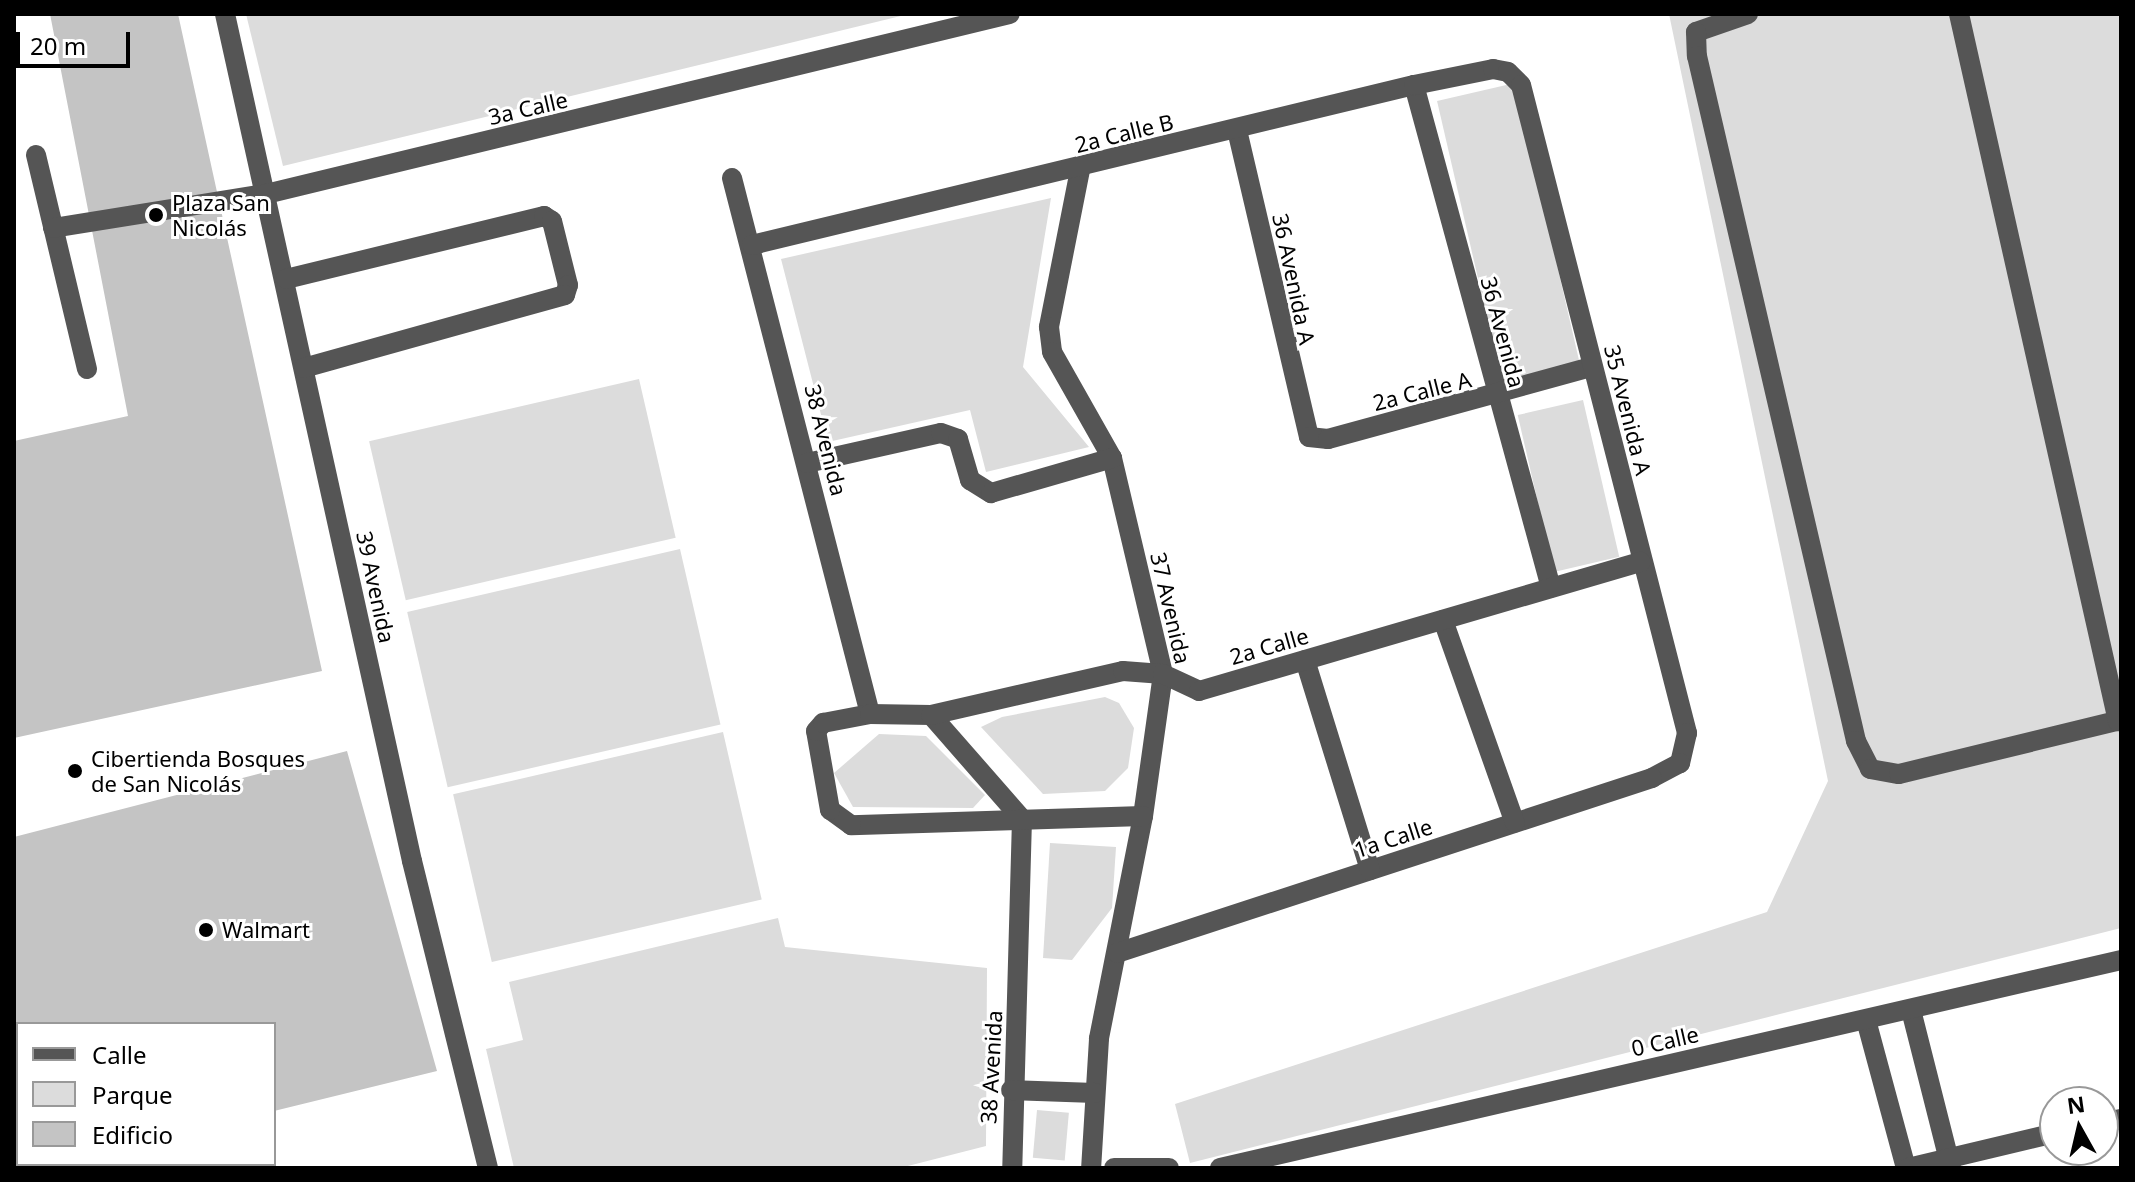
<!DOCTYPE html>
<html>
<head>
<meta charset="utf-8">
<style>
  body { margin:0 }
  #map { position:relative; width:2135px; height:1182px; overflow:hidden; background:#fff; font-family:"Noto Sans",sans-serif }
  div>[style] { position:absolute }
  [style*='--x'] { left:calc(var(--x)*1px); top:calc(var(--y)*1px); width:calc(var(--w)*1px); rotate:calc(var(--a)*1deg) }
  .green>* { inset:0; background:#dcdcdc; transform-origin:0 0 }
  .building>* { inset:0; background:#c4c4c4 }
  .minor>* { height:20px; margin:-10px; padding:0 10px; transform-origin:10px; border-radius:10px; background:#555 }
  .dots>* { width:22px; height:22px; translate:-50% -50%; box-sizing:border-box; border:4px solid #fff; border-radius:50% }
  span { translate:-50% -50%; white-space:nowrap; text-align:center; line-height:1.15; -webkit-text-stroke:6px #fff; paint-order:stroke }
  .street-label { font-size:22px; color:#000 }
  .poi-label { font-size:22px; color:#000 }
  .left { translate:0 -50%; text-align:left }
  .frame { position:absolute; inset:0; border:16px solid #000; pointer-events:none }
  .legend { position:absolute; left:16px; top:1022px; width:260px; height:144px; box-sizing:border-box; background:#fff; border:2px solid #999; margin:0; padding:10px 14px; list-style:none; font-size:24px; color:#000 }
  .legend li { display:flex; align-items:center; gap:16px; height:40px }
  .legend b { width:40px; border:2px solid #999 }
  .north { position:absolute; left:2039px; top:1086px; width:80px; height:80px; box-sizing:border-box; background:#fff; border:2px solid #999; border-radius:50%; rotate:352deg; font-size:22px; font-weight:700; line-height:32px; text-align:center; color:#000 }
  .north::after { content:''; display:block; margin:auto; width:28px; height:36px; background:#000; clip-path:polygon(50% 0,100% 100%,50% 72%,0 100%) }
  .scale { position:absolute; left:16px; top:32px; width:114px; height:36px; box-sizing:border-box; border:4px solid #000; border-top:0; padding-left:10px; font-size:24px; line-height:28px; white-space:nowrap; color:#000; -webkit-text-stroke:6px #fff; paint-order:stroke }
</style>
</head>
<body>
<div id="map">
  <div class="green">
    <div style="clip-path:polygon(246px 14px,909px 14px,283px 166px)"></div>
    <div style="clip-path:polygon(1669px 14px,2121px 14px,2121px 928px,1190px 1163px,1175px 1104px,1767px 912px,1828px 781px)"></div>
    <div style="left:1515px;top:83px;width:288px;height:80px;rotate:77deg"></div>
    <div style="clip-path:polygon(1051px 198px,1023px 367px,1089px 447px,986px 472px,970px 410px,828px 442px,781px 259px)"></div>
    <div style="left:639px;top:379px;width:163px;height:277px;rotate:77deg"></div>
    <div style="left:1583px;top:400px;width:161px;height:67px;rotate:77deg"></div>
    <div style="left:680px;top:549px;width:180px;height:280px;rotate:77deg"></div>
    <div style="clip-path:polygon(1105px 697px,1119px 703px,1134px 728px,1128px 768px,1105px 791px,1043px 794px,981px 727px,1002px 717px)"></div>
    <div style="left:723px;top:732px;width:172px;height:277px;rotate:77deg"></div>
    <div style="clip-path:polygon(879px 734px,926px 736px,985px 795px,973px 808px,853px 807px,834px 773px)"></div>
    <div style="clip-path:polygon(1050px 843px,1116px 847px,1112px 908px,1072px 960px,1043px 958px)"></div>
    <div style="clip-path:polygon(778px 918px,785px 947px,987px 968px,986px 1146px,900px 1168px,514px 1168px,486px 1049px,523px 1040px,509px 982px)"></div>
    <div style="left:1037px;top:1110px;width:32px;height:48px;rotate:5deg"></div>
  </div>
  <div class="building">
    <div style="clip-path:polygon(50px 14px,178px 14px,322px 671px,14px 738px,14px 441px,128px 416px)"></div>
    <div style="clip-path:polygon(347px 751px,437px 1071px,274px 1111px,274px 1024px,18px 1024px,18px 1164px,51px 1165px,14px 1168px,14px 837px)"></div>
  </div>
  <div class="minor">
    <div style="--x:225;--y:14;--w:867;--a:77.55"></div>
    <div style="--x:412;--y:861;--w:316;--a:76.1"></div>
    <div style="--x:1748;--y:14;--w:55;--a:160.9"></div>
    <div style="--x:1696;--y:32;--w:24;--a:88"></div>
    <div style="--x:1697;--y:56;--w:703;--a:76.93"></div>
    <div style="--x:1856;--y:741;--w:31;--a:63"></div>
    <div style="--x:1870;--y:769;--w:29;--a:10"></div>
    <div style="--x:1899;--y:774;--w:228;--a:-13.7"></div>
    <div style="--x:1959;--y:14;--w:725;--a:77.33"></div>
    <div style="--x:1414;--y:85;--w:521;--a:74.76"></div>
    <div style="--x:1237;--y:130;--w:315;--a:76.8"></div>
    <div style="--x:1309;--y:437;--w:19;--a:6"></div>
    <div style="--x:1328;--y:439;--w:274;--a:-15.3"></div>
    <div style="--x:36;--y:155;--w:220;--a:76.6"></div>
    <div style="--x:1080;--y:170;--w:160;--a:101.2"></div>
    <div style="--x:1049;--y:327;--w:25;--a:83"></div>
    <div style="--x:1052;--y:352;--w:122;--a:60.5"></div>
    <div style="--x:1112;--y:458;--w:222;--a:76.7"></div>
    <div style="--x:1163;--y:674;--w:143;--a:98"></div>
    <div style="--x:1143;--y:816;--w:227;--a:101.2"></div>
    <div style="--x:1099;--y:1039;--w:129;--a:93.5"></div>
    <div style="--x:732;--y:178;--w:553;--a:75.56"></div>
    <div style="--x:53;--y:228;--w:216;--a:-9.1"></div>
    <div style="--x:266;--y:194;--w:765;--a:-13.6"></div>
    <div style="--x:752;--y:245;--w:681;--a:-13.59"></div>
    <div style="--x:1414;--y:85;--w:81;--a:-11.4"></div>
    <div style="--x:1493;--y:69;--w:15;--a:11"></div>
    <div style="--x:1508;--y:72;--w:18;--a:45"></div>
    <div style="--x:1521;--y:85;--w:669;--a:75.63"></div>
    <div style="--x:1687;--y:733;--w:31;--a:103"></div>
    <div style="--x:1680;--y:763;--w:32;--a:152"></div>
    <div style="--x:1652;--y:778;--w:563;--a:161.89"></div>
    <div style="--x:286;--y:279;--w:266;--a:-13.7"></div>
    <div style="--x:544;--y:216;--w:9;--a:32"></div>
    <div style="--x:552;--y:221;--w:66;--a:76"></div>
    <div style="--x:568;--y:285;--w:10;--a:107"></div>
    <div style="--x:565;--y:295;--w:271;--a:164.4"></div>
    <div style="--x:807;--y:463;--w:137;--a:-12.6"></div>
    <div style="--x:941;--y:433;--w:18;--a:19"></div>
    <div style="--x:958;--y:439;--w:43;--a:73.7"></div>
    <div style="--x:970;--y:480;--w:25;--a:32"></div>
    <div style="--x:991;--y:493;--w:126;--a:-16.1"></div>
    <div style="--x:1443;--y:620;--w:215;--a:70.5"></div>
    <div style="--x:1305;--y:660;--w:220;--a:72.8"></div>
    <div style="--x:931;--y:715;--w:138;--a:48.8"></div>
    <div style="--x:1022;--y:819;--w:349;--a:91.6"></div>
    <div style="--x:1143;--y:816;--w:292;--a:178.2"></div>
    <div style="--x:851;--y:825;--w:26;--a:-144"></div>
    <div style="--x:830;--y:810;--w:80;--a:-100"></div>
    <div style="--x:816;--y:731;--w:11;--a:-49"></div>
    <div style="--x:823;--y:723;--w:48;--a:-10.8"></div>
    <div style="--x:870;--y:714;--w:61;--a:0.9"></div>
    <div style="--x:931;--y:715;--w:197;--a:-12.9"></div>
    <div style="--x:1123;--y:671;--w:40;--a:4.3"></div>
    <div style="--x:1163;--y:674;--w:40;--a:25"></div>
    <div style="--x:1199;--y:691;--w:460;--a:-16.3"></div>
    <div style="--x:1911;--y:1010;--w:163;--a:75.8"></div>
    <div style="--x:1866;--y:1020;--w:153;--a:74.9"></div>
    <div style="--x:1011;--y:1090;--w:84;--a:2"></div>
    <div style="--x:2103;--y:1123;--w:18;--a:-13"></div>
    <div style="--x:1114;--y:1168;--w:55;--a:0"></div>
    <div style="--x:1220;--y:1168;--w:925;--a:-13"></div>
    <div style="--x:1908;--y:1168;--w:151;--a:-13.4"></div>
  </div>
  <div class="dots">
    <div style="left:156px;top:215px;background:#000"></div>
    <div style="left:75px;top:771px;background:#000"></div>
    <div style="left:206px;top:930px;background:#000"></div>
  </div>
  <div class="street-label">
    <span style="left:528px;top:108px;rotate:-13deg">3a Calle</span>
    <span style="left:1124px;top:133px;rotate:-14deg">2a Calle B</span>
    <span style="left:1294px;top:279px;rotate:78deg">36 Avenida A</span>
    <span style="left:1503px;top:332px;rotate:75deg">36 Avenida</span>
    <span style="left:1422px;top:391px;rotate:-14deg">2a Calle A</span>
    <span style="left:1628px;top:410px;rotate:76deg">35 Avenida A</span>
    <span style="left:826px;top:440px;rotate:76deg">38 Avenida</span>
    <span style="left:376px;top:587px;rotate:78deg">39 Avenida</span>
    <span style="left:1171px;top:608px;rotate:77deg">37 Avenida</span>
    <span style="left:1269px;top:646px;rotate:-16deg">2a Calle</span>
    <span style="left:1393px;top:838px;rotate:-18deg">1a Calle</span>
    <span style="left:1665px;top:1041px;rotate:-13deg">0 Calle</span>
    <span style="left:991px;top:1067px;rotate:-87deg">38 Avenida</span>
  </div>
  <div class="poi-label">
    <span class="left" style="left:172px;top:215px">Plaza San<br>Nicolás</span>
    <span class="left" style="left:91px;top:771px">Cibertienda Bosques<br>de San Nicolás</span>
    <span class="left" style="left:222px;top:930px">Walmart</span>
  </div>
  <div class="frame"></div>
  <ul class="legend">
  <li><b style="height:10px;background:#555"></b>Calle</li>
  <li><b style="height:22px;background:#dcdcdc"></b>Parque</li>
  <li><b style="height:22px;background:#c4c4c4"></b>Edificio</li>
  </ul>
  <div class="north">N</div>
  <div class="scale">20 m</div>
</div>
</body>
</html>
